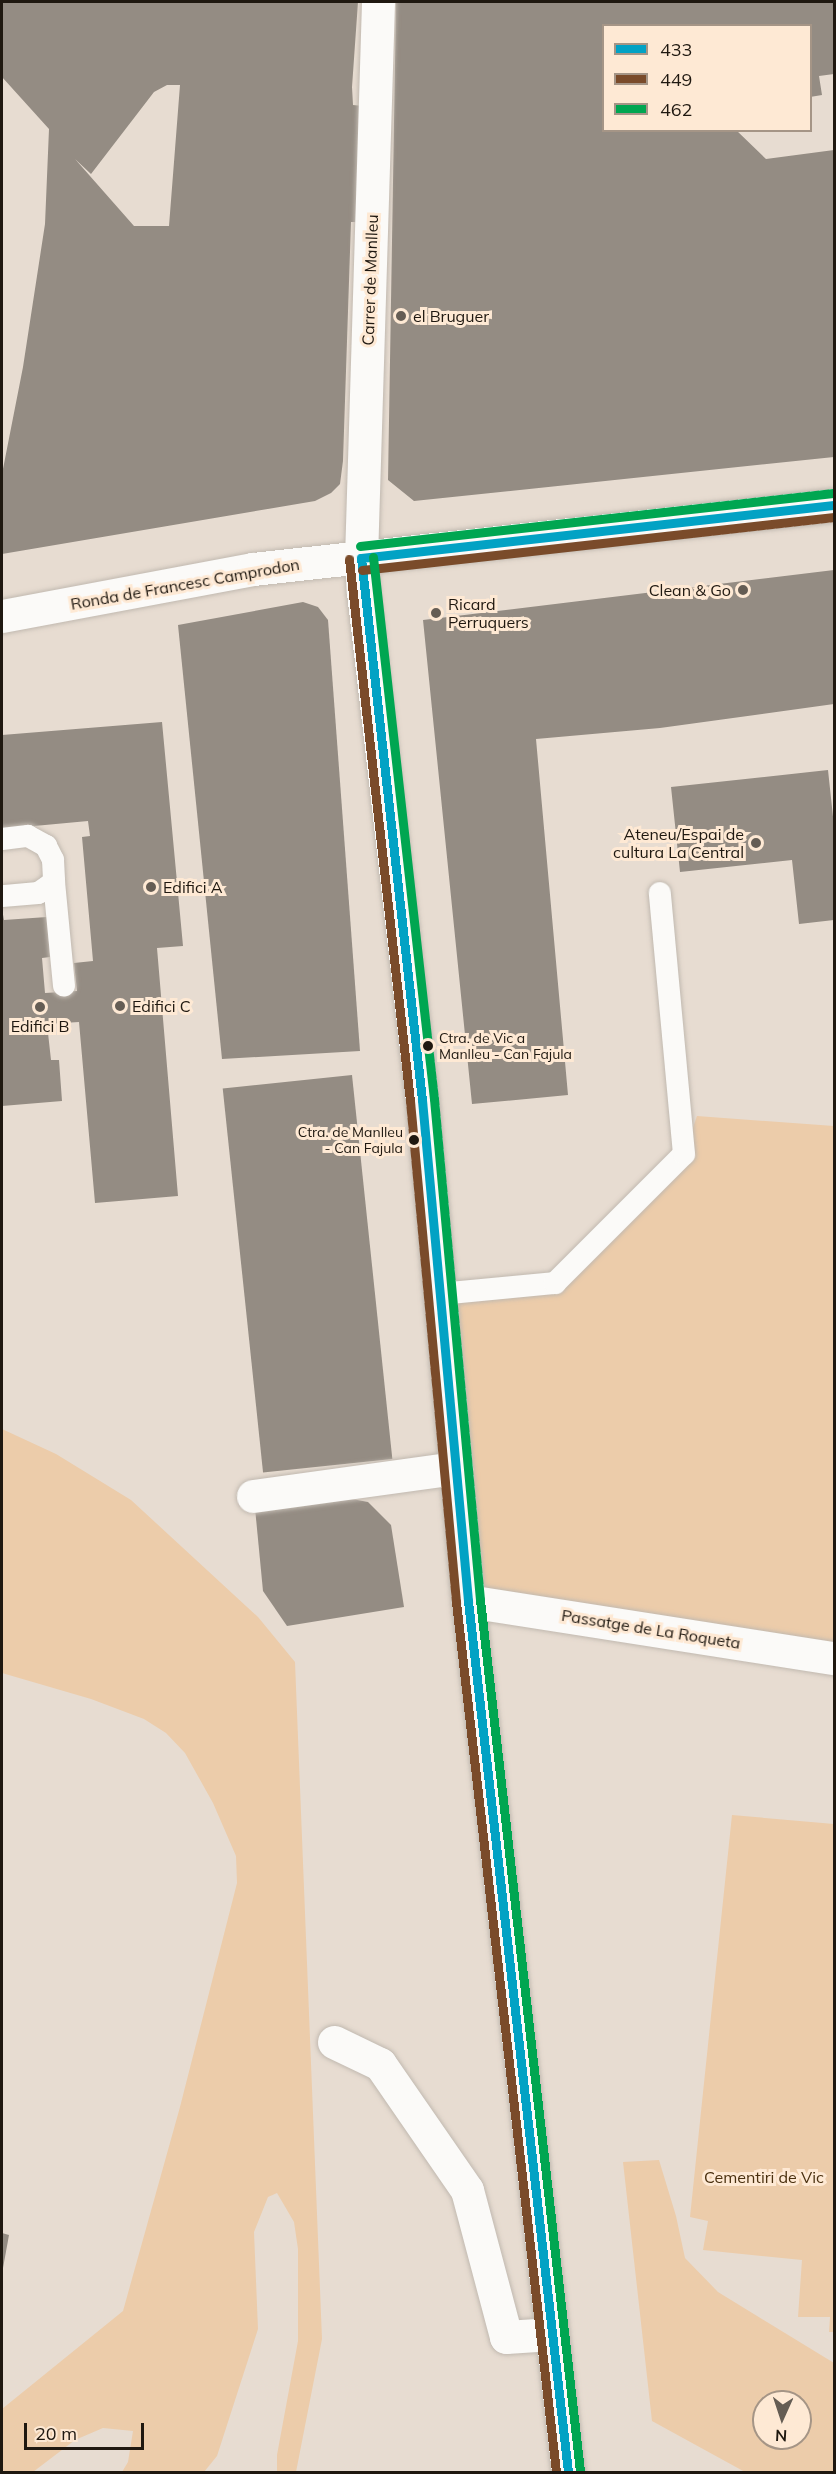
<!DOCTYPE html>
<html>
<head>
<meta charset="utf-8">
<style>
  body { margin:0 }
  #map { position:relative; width:836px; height:2474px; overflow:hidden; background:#e7dcd1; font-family:Mulish,sans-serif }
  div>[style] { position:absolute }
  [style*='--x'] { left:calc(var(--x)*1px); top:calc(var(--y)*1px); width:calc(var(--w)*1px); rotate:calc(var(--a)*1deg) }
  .green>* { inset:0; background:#ecccaa }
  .building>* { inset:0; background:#948c83; transform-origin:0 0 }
  .roads { filter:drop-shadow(0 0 2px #c1b9b0) drop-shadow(0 0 2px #c1b9b0) }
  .service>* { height:22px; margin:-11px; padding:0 11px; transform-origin:11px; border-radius:11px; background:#fbfaf8 }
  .pedestrian>* { height:33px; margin:-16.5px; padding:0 16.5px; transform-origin:16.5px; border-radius:16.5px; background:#fbfaf8 }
  .minor>* { height:33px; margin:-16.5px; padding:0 16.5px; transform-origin:16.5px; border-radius:16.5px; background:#fbfaf8 }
  .bus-1>* { height:9px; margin:-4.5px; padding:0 4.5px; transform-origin:4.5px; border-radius:4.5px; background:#02a2c4 }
  .bus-2>* { height:9px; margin:-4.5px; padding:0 4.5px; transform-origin:4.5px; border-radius:4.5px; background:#7a4b2a }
  .bus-3>* { height:9px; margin:-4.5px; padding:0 4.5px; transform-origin:4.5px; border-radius:4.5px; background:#00a651 }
  .dots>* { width:16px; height:16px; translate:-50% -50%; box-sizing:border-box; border:3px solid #fee9d4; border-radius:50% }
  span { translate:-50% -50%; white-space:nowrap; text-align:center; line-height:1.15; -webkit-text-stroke:6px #fee9d4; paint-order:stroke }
  .bus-label { font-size:14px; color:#1f1810 }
  .left { translate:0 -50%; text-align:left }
  .right { translate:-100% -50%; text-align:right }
  .street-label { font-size:16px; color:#1f1810 }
  .poi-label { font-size:16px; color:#1f1810 }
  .park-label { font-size:16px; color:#4a300f }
  .frame { position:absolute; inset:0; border:3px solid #1f1810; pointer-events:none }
  .legend { position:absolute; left:602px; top:24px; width:210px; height:108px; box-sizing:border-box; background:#fee9d4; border:2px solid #a59586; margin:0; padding:8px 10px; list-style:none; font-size:18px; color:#1f1810 }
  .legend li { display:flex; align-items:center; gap:12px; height:30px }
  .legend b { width:30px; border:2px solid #a59586 }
  .north { position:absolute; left:752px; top:2390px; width:60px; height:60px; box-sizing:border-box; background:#fee9d4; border:2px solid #a59586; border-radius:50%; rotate:183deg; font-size:16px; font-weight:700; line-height:24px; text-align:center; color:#1f1810 }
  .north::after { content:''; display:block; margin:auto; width:21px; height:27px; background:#655d54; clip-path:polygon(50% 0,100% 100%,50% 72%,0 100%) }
  .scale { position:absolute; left:24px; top:2423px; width:120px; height:27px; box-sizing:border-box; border:3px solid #1f1810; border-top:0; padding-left:8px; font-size:18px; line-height:21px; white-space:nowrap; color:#1f1810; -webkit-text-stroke:4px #fee9d4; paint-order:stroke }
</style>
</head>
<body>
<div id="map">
  <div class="green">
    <div style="clip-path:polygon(697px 1116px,834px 1126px,834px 1658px,468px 1601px,440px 1294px,555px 1283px,684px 1154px)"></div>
    <div style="clip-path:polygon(2px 1429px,56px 1454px,131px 1500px,258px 1617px,295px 1662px,322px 2339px,296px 2472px,277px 2472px,277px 2455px,298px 2341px,298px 2249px,294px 2222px,277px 2193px,268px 2197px,254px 2232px,258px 2329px,217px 2456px,204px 2472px,122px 2472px,128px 2462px,133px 2431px,103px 2428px,75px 2440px,33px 2472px,2px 2472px,2px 2409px,123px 2311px,180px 2107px,237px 1883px,236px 1856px,213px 1803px,185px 1753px,166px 1733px,144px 1719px,91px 1699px,2px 1673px)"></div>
    <div style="clip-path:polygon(732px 1815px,834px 1824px,834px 2332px,829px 2332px,830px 2317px,798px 2317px,802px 2260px,703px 2250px,708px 2221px,690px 2217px)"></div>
    <div style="clip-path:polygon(evenodd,659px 2160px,676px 2216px,685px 2258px,718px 2292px,834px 2363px,834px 2472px,745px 2472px,652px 2421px,623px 2162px,659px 2160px,764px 2402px,800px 2402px,800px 2438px,764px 2438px,764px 2402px)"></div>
  </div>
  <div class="building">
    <div style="clip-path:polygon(evenodd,2px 2px,358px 2px,352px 87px,353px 105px,363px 106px,359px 222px,351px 222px,343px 461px,340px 484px,331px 493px,315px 501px,2px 554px,2px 474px,23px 367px,45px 224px,49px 129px,2px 77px,2px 2px,167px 85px,180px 85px,169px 226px,134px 226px,75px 159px,91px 174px,154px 92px,167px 85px)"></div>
    <div style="clip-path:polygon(396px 2px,834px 2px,834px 74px,819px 76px,822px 95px,810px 97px,810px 26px,604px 26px,604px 130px,736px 130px,766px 159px,834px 150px,834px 457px,414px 501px,388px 480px)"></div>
    <div style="clip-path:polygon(834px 570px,834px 704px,660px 728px,536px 739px,568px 1095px,472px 1104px,423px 620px)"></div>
    <div style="clip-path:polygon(303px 602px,318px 607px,328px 620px,360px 1051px,222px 1059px,178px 625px)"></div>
    <div style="clip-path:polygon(162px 722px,183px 946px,157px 948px,178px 1196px,95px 1203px,79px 1022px,47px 1024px,51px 1060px,59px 1060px,62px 1101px,2px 1106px,2px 909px,4px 920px,47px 917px,50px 957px,42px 958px,45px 993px,77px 991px,74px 963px,93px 961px,82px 837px,90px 836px,88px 821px,2px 829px,2px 735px)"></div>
    <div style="clip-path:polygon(828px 770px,834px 826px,834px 920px,799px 924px,792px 860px,680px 872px,671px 787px)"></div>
    <div style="left:352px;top:1075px;width:386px;height:130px;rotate:84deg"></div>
    <div style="clip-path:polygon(352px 1499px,368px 1502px,391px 1525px,404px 1607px,287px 1626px,263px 1591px,255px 1508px)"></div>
    <div style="clip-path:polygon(2px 2233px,9px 2235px,3px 2268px,2px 2268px)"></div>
  </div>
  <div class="roads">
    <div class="service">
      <div style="--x:2;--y:839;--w:26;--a:-7"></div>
      <div style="--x:28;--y:836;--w:21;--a:29"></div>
      <div style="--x:46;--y:846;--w:16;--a:63"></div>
      <div style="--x:53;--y:860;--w:22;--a:87"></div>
      <div style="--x:54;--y:882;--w:19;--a:145"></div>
      <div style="--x:38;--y:893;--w:36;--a:175"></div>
      <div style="--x:54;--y:882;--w:104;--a:84.5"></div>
      <div style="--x:440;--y:1294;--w:116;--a:-5.5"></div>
      <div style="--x:555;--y:1283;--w:182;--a:-45"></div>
      <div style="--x:684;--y:1154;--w:262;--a:-95.3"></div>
    </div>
    <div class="pedestrian">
      <div style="--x:468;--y:1601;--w:370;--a:8.9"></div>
    </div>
    <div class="minor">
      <div style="--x:378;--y:2;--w:556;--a:91.75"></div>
      <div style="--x:361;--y:558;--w:34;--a:87"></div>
      <div style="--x:363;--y:592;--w:511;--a:83.38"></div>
      <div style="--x:422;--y:1100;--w:503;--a:84.75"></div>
      <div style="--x:468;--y:1601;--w:877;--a:83.45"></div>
      <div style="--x:2;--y:616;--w:255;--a:-10.6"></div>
      <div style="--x:253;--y:569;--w:585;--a:-6.29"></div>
      <div style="--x:253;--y:1496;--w:205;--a:-7.9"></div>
      <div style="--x:334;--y:2042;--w:51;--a:25.6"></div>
      <div style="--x:380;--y:2064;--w:153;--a:55.4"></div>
      <div style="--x:467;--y:2190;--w:152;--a:75.1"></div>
      <div style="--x:506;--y:2337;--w:46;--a:-3.7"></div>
    </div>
  </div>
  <div class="bus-1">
    <div style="--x:361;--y:558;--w:545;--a:83.58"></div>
    <div style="--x:422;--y:1100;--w:503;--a:84.75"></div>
    <div style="--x:468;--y:1601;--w:877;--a:83.45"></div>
    <div style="--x:361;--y:558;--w:476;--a:-6.4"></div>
  </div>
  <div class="bus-2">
    <div style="--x:349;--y:559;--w:545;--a:83.58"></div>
    <div style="--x:410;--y:1101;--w:503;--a:84.75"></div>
    <div style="--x:456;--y:1602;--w:876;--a:83.44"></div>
    <div style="--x:362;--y:570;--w:475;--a:-6.4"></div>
  </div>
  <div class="bus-3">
    <div style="--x:360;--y:546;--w:476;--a:-6.4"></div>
    <div style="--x:373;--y:557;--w:545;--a:83.58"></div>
    <div style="--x:434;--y:1099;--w:503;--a:84.75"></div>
    <div style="--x:480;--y:1600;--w:877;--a:83.45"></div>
  </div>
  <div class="dots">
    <div style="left:401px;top:316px;background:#655d54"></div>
    <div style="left:743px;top:590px;background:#655d54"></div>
    <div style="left:436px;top:613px;background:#655d54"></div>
    <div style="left:756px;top:843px;background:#655d54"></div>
    <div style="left:151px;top:887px;background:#655d54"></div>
    <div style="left:120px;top:1006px;background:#655d54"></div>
    <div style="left:40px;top:1007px;background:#655d54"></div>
    <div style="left:428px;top:1046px;background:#1f1810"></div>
    <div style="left:414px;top:1140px;background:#1f1810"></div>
  </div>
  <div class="bus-label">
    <span class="left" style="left:439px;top:1046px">Ctra. de Vic a<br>Manlleu - Can Fajula</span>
    <span class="right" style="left:403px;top:1140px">Ctra. de Manlleu<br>- Can Fajula</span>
  </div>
  <div class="street-label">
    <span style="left:370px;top:280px;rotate:-88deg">Carrer de Manlleu</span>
    <span style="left:185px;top:584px;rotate:-10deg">Ronda de Francesc Camprodon</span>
    <span style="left:651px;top:1629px;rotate:9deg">Passatge de La Roqueta</span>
  </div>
  <div class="poi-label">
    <span class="left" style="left:413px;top:316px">el Bruguer</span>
    <span class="right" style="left:731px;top:590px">Clean &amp; Go</span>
    <span class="left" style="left:448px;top:613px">Ricard<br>Perruquers</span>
    <span class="right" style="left:744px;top:843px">Ateneu/Espai de<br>cultura La Central</span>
    <span class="left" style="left:163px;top:887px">Edifici A</span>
    <span class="left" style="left:132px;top:1006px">Edifici C</span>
    <span style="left:40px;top:1026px">Edifici B</span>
  </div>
  <div class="park-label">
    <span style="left:764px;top:2177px">Cementiri de Vic</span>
  </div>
  <div class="frame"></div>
  <ul class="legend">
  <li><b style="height:8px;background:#02a2c4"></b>433</li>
  <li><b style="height:8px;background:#7a4b2a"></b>449</li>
  <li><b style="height:8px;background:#00a651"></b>462</li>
  </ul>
  <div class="north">N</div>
  <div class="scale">20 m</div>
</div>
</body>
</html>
